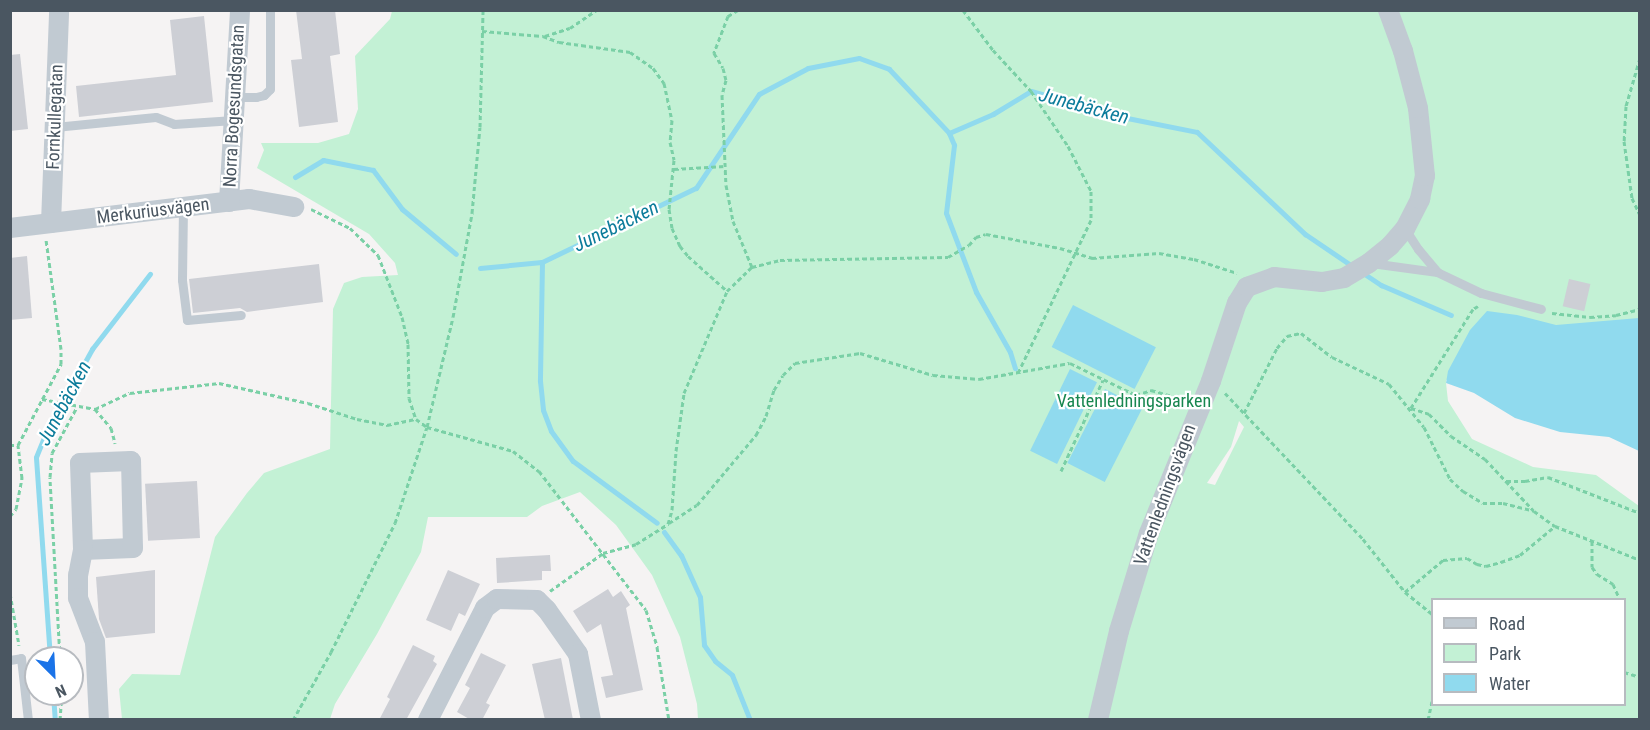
<!DOCTYPE html>
<html>
<head>
<meta charset="utf-8">
<style>
  body { margin:0 }
  #map { position:relative; width:1650px; height:730px; overflow:hidden; background:#f5f3f3; font-family:"Roboto Condensed",sans-serif }
  div>[style] { position:absolute }
  [style*='--x'] { left:calc(var(--x)*1px); top:calc(var(--y)*1px); width:calc(var(--w)*1px); rotate:calc(var(--a)*1deg) }
  .green>* { inset:0; background:#c3f1d5 }
  .water>* { inset:0; background:#90daee; transform-origin:0 0 }
  .stream>* { height:5px; margin:-2.5px; padding:0 2.5px; transform-origin:2.5px; border-radius:2.5px; background:#90daee }
  .building>* { inset:0; background:#cdcfd5; transform-origin:0 0 }
  .path>* { height:3px; margin-top:-1.5px; transform-origin:0; background:repeating-linear-gradient(90deg,#7ad0a6 0 4.5px,transparent 0 7.5px) }
  .service>* { height:9px; margin:-4.5px; padding:0 4.5px; transform-origin:4.5px; border-radius:4.5px; background:#c1cad2 }
  .minor>* { height:20px; margin:-10px; padding:0 10px; transform-origin:10px; border-radius:10px; background:#c1cad2 }
  span { translate:-50% -50%; white-space:nowrap; text-align:center; line-height:1.15; -webkit-text-stroke:4.5px #fff; paint-order:stroke }
  .street-label { font-size:18px; color:#4a5661 }
  .park-label { font-size:18px; color:#17864f }
  .water-label { font-size:20px; color:#0c7c9b; font-style:italic }
  .frame { position:absolute; inset:0; border:12px solid #4a5661; pointer-events:none }
  .legend { position:absolute; left:1431px; top:598px; width:195px; height:108px; box-sizing:border-box; background:#fff; border:2px solid #b7bbc0; margin:0; padding:8px 10px; list-style:none; font-size:18px; color:#4a5661 }
  .legend li { display:flex; align-items:center; gap:12px; height:30px }
  .legend b { width:30px; border:2px solid #b7bbc0 }
  .north { position:absolute; left:24px; top:646px; width:60px; height:60px; box-sizing:border-box; background:#fff; border:2px solid #b7bbc0; border-radius:50%; rotate:156deg; font-size:16px; font-weight:700; line-height:24px; text-align:center; color:#4a5661 }
  .north::after { content:''; display:block; margin:auto; width:21px; height:27px; background:#1a73e8; clip-path:polygon(50% 0,100% 100%,50% 72%,0 100%) }
</style>
</head>
<body>
<div id="map">
  <div class="green">
    <div style="clip-path:polygon(evenodd,392px 11px,1639px 11px,1639px 344px,1446px 380px,1446px 383px,1448px 401px,1472px 439px,1533px 467px,1596px 475px,1639px 506px,1639px 719px,698px 719px,697px 704px,680px 637px,652px 575px,616px 525px,580px 492px,542px 506px,527px 517px,428px 517px,421px 552px,377px 634px,335px 704px,330px 719px,122px 719px,119px 689px,132px 674px,180px 675px,215px 537px,247px 493px,264px 473px,330px 449px,333px 309px,344px 283px,362px 277px,398px 275px,395px 263px,369px 234px,257px 168px,264px 150px,261px 143px,318px 143px,349px 134px,358px 109px,355px 56px,390px 19px,392px 11px,1239px 421px,1244px 427px,1215px 485px,1207px 483px,1231px 447px,1239px 421px,392px 11px,1432px 600px,1624px 600px,1624px 704px,1432px 704px,1432px 600px)"></div>
  </div>
  <div class="water">
    <div style="left:1073px;top:305px;width:93px;height:47px;rotate:27deg"></div>
    <div style="clip-path:polygon(1487px 311px,1517px 315px,1556px 325px,1639px 318px,1639px 451px,1609px 437px,1560px 432px,1515px 418px,1474px 393px,1446px 383px,1448px 371px,1470px 330px)"></div>
    <div style="left:1070px;top:369px;width:30px;height:91px;rotate:26deg"></div>
    <div style="left:1105px;top:389px;width:42px;height:83px;rotate:27deg"></div>
  </div>
  <div class="stream">
    <div style="--x:949;--y:133;--w:13;--a:67"></div>
    <div style="--x:954;--y:145;--w:68;--a:96.7"></div>
    <div style="--x:946;--y:213;--w:85;--a:69.2"></div>
    <div style="--x:976;--y:292;--w:69;--a:60.5"></div>
    <div style="--x:1010;--y:352;--w:17;--a:73"></div>
    <div style="--x:295;--y:177;--w:33;--a:-31"></div>
    <div style="--x:323;--y:160;--w:51;--a:11.3"></div>
    <div style="--x:373;--y:170;--w:49;--a:53.4"></div>
    <div style="--x:402;--y:209;--w:70;--a:39.8"></div>
    <div style="--x:542;--y:262;--w:119;--a:91"></div>
    <div style="--x:540;--y:381;--w:29;--a:84"></div>
    <div style="--x:543;--y:410;--w:22;--a:69"></div>
    <div style="--x:551;--y:431;--w:37;--a:54"></div>
    <div style="--x:573;--y:461;--w:104;--a:36.4"></div>
    <div style="--x:480;--y:268;--w:62;--a:-5.5"></div>
    <div style="--x:542;--y:262;--w:171;--a:-25.7"></div>
    <div style="--x:696;--y:188;--w:113;--a:-56.2"></div>
    <div style="--x:759;--y:94;--w:55;--a:-28"></div>
    <div style="--x:808;--y:68;--w:52;--a:-11.1"></div>
    <div style="--x:859;--y:58;--w:32;--a:20"></div>
    <div style="--x:889;--y:69;--w:88;--a:46.8"></div>
    <div style="--x:949;--y:133;--w:48;--a:-23.4"></div>
    <div style="--x:993;--y:114;--w:44;--a:-31.2"></div>
    <div style="--x:1031;--y:91;--w:100;--a:15.7"></div>
    <div style="--x:1127;--y:118;--w:71;--a:11.3"></div>
    <div style="--x:1197;--y:132;--w:149;--a:43.4"></div>
    <div style="--x:1305;--y:234;--w:60;--a:34.2"></div>
    <div style="--x:1363;--y:273;--w:22;--a:34"></div>
    <div style="--x:1381;--y:285;--w:76;--a:23.2"></div>
    <div style="--x:664;--y:532;--w:29;--a:54"></div>
    <div style="--x:681;--y:555;--w:46;--a:65.7"></div>
    <div style="--x:700;--y:597;--w:48;--a:85.2"></div>
    <div style="--x:704;--y:645;--w:19;--a:55"></div>
    <div style="--x:715;--y:661;--w:22;--a:39"></div>
    <div style="--x:732;--y:675;--w:48;--a:68.2"></div>
    <div style="--x:50;--y:658;--w:201;--a:-94"></div>
    <div style="--x:36;--y:457;--w:29;--a:-68"></div>
    <div style="--x:47;--y:430;--w:93;--a:-60.9"></div>
    <div style="--x:92;--y:349;--w:95;--a:-52.3"></div>
    <div style="--x:53;--y:694;--w:26;--a:86"></div>
  </div>
  <div class="building">
    <div style="clip-path:polygon(296px 10px,335px 10px,340px 54px,330px 56px,338px 122px,299px 127px,291px 60px,302px 59px)"></div>
    <div style="clip-path:polygon(204px 16px,213px 102px,79px 117px,76px 86px,176px 75px,170px 20px)"></div>
    <div style="clip-path:polygon(20px 54px,28px 129px,10px 131px,10px 55px)"></div>
    <div style="clip-path:polygon(27px 256px,32px 318px,10px 320px,10px 258px)"></div>
    <div style="clip-path:polygon(319px 264px,323px 302px,247px 312px,240px 308px,193px 313px,189px 279px)"></div>
    <div style="left:1569px;top:279px;width:22px;height:28px;rotate:13deg"></div>
    <div style="left:197px;top:481px;width:57px;height:52px;rotate:87deg"></div>
    <div style="clip-path:polygon(550px 555px,551px 571px,542px 571px,542px 580px,497px 583px,496px 558px)"></div>
    <div style="clip-path:polygon(155px 570px,155px 633px,106px 638px,99px 619px,96px 577px)"></div>
    <div style="clip-path:polygon(448px 570px,480px 584px,465px 616px,459px 613px,451px 631px,426px 620px)"></div>
    <div style="clip-path:polygon(608px 589px,613px 597px,621px 591px,630px 605px,626px 608px,643px 690px,606px 698px,601px 677px,613px 675px,601px 624px,587px 633px,573px 611px)"></div>
    <div style="clip-path:polygon(413px 645px,435px 656px,433px 661px,437px 664px,406px 720px,379px 720px,390px 699px,387px 697px)"></div>
    <div style="clip-path:polygon(481px 653px,506px 665px,486px 703px,490px 705px,482px 720px,471px 720px,457px 712px,470px 688px,465px 685px)"></div>
    <div style="clip-path:polygon(561px 658px,573px 720px,545px 720px,532px 664px)"></div>
  </div>
  <div class="path">
    <div style="--x:738;--y:10;--w:12;--a:149"></div>
    <div style="--x:728;--y:16;--w:40;--a:111"></div>
    <div style="--x:714;--y:53;--w:17;--a:59"></div>
    <div style="--x:723;--y:68;--w:12;--a:76"></div>
    <div style="--x:726;--y:80;--w:16;--a:105"></div>
    <div style="--x:722;--y:95;--w:90;--a:87.5"></div>
    <div style="--x:726;--y:185;--w:37;--a:79"></div>
    <div style="--x:733;--y:221;--w:50;--a:67.6"></div>
    <div style="--x:963;--y:10;--w:50;--a:53.1"></div>
    <div style="--x:993;--y:50;--w:56;--a:47.2"></div>
    <div style="--x:1031;--y:91;--w:66;--a:56.1"></div>
    <div style="--x:1068;--y:146;--w:51;--a:62.9"></div>
    <div style="--x:1091;--y:191;--w:29;--a:90"></div>
    <div style="--x:1091;--y:220;--w:170;--a:115.5"></div>
    <div style="--x:482;--y:31;--w:61;--a:4.7"></div>
    <div style="--x:543;--y:36;--w:17;--a:21"></div>
    <div style="--x:559;--y:42;--w:72;--a:8"></div>
    <div style="--x:630;--y:52;--w:28;--a:35"></div>
    <div style="--x:653;--y:68;--w:19;--a:54"></div>
    <div style="--x:664;--y:83;--w:38;--a:78"></div>
    <div style="--x:672;--y:120;--w:22;--a:95"></div>
    <div style="--x:670;--y:142;--w:18;--a:77"></div>
    <div style="--x:674;--y:160;--w:49;--a:95.8"></div>
    <div style="--x:669;--y:209;--w:19;--a:81"></div>
    <div style="--x:672;--y:228;--w:20;--a:66"></div>
    <div style="--x:680;--y:246;--w:13;--a:51"></div>
    <div style="--x:688;--y:256;--w:52;--a:41.9"></div>
    <div style="--x:545;--y:36;--w:26;--a:-18"></div>
    <div style="--x:570;--y:28;--w:32;--a:-34"></div>
    <div style="--x:1640;--y:58;--w:50;--a:106.3"></div>
    <div style="--x:1626;--y:106;--w:35;--a:93"></div>
    <div style="--x:1624;--y:141;--w:58;--a:82"></div>
    <div style="--x:1632;--y:198;--w:19;--a:65"></div>
    <div style="--x:674;--y:169;--w:51;--a:-3.4"></div>
    <div style="--x:311;--y:209;--w:43;--a:26"></div>
    <div style="--x:350;--y:228;--w:39;--a:44"></div>
    <div style="--x:378;--y:255;--w:66;--a:68.8"></div>
    <div style="--x:402;--y:317;--w:28;--a:77"></div>
    <div style="--x:408;--y:344;--w:54;--a:88.9"></div>
    <div style="--x:409;--y:398;--w:22;--a:72"></div>
    <div style="--x:416;--y:419;--w:14;--a:36"></div>
    <div style="--x:427;--y:427;--w:89;--a:15.6"></div>
    <div style="--x:513;--y:451;--w:33;--a:38"></div>
    <div style="--x:539;--y:471;--w:175;--a:52.4"></div>
    <div style="--x:646;--y:610;--w:39;--a:73"></div>
    <div style="--x:657;--y:647;--w:74;--a:80.7"></div>
    <div style="--x:1478;--y:306;--w:6;--a:149"></div>
    <div style="--x:1473;--y:309;--w:117;--a:122.1"></div>
    <div style="--x:1411;--y:408;--w:19;--a:18"></div>
    <div style="--x:1429;--y:414;--w:31;--a:45"></div>
    <div style="--x:1451;--y:436;--w:41;--a:34.1"></div>
    <div style="--x:1485;--y:459;--w:70;--a:46.7"></div>
    <div style="--x:1552;--y:313;--w:38;--a:6"></div>
    <div style="--x:1590;--y:317;--w:26;--a:-4"></div>
    <div style="--x:1616;--y:315;--w:25;--a:-14"></div>
    <div style="--x:1225;--y:393;--w:201;--a:46.6"></div>
    <div style="--x:1363;--y:539;--w:68;--a:51.6"></div>
    <div style="--x:1405;--y:592;--w:35;--a:39"></div>
    <div style="--x:42;--y:399;--w:54;--a:10.7"></div>
    <div style="--x:95;--y:409;--w:25;--a:50"></div>
    <div style="--x:111;--y:428;--w:16;--a:75"></div>
    <div style="--x:95;--y:409;--w:38;--a:-25"></div>
    <div style="--x:130;--y:393;--w:90;--a:-6.4"></div>
    <div style="--x:219;--y:383;--w:91;--a:12.7"></div>
    <div style="--x:308;--y:403;--w:52;--a:18.1"></div>
    <div style="--x:357;--y:419;--w:31;--a:11"></div>
    <div style="--x:387;--y:425;--w:30;--a:-12"></div>
    <div style="--x:1244;--y:413;--w:73;--a:-63.1"></div>
    <div style="--x:1277;--y:348;--w:16;--a:-50"></div>
    <div style="--x:1287;--y:336;--w:14;--a:-12"></div>
    <div style="--x:1301;--y:333;--w:39;--a:38"></div>
    <div style="--x:1332;--y:357;--w:63;--a:25.3"></div>
    <div style="--x:1389;--y:384;--w:55;--a:50.9"></div>
    <div style="--x:1424;--y:427;--w:58;--a:63.4"></div>
    <div style="--x:1450;--y:479;--w:18;--a:43"></div>
    <div style="--x:1463;--y:491;--w:23;--a:31"></div>
    <div style="--x:1483;--y:503;--w:20;--a:0"></div>
    <div style="--x:1503;--y:503;--w:32;--a:14"></div>
    <div style="--x:1534;--y:511;--w:26;--a:36"></div>
    <div style="--x:1555;--y:526;--w:92;--a:21.8"></div>
    <div style="--x:10;--y:445;--w:8;--a:0"></div>
    <div style="--x:18;--y:445;--w:92;--a:-62"></div>
    <div style="--x:61;--y:364;--w:15;--a:-90"></div>
    <div style="--x:61;--y:349;--w:110;--a:-97.8"></div>
    <div style="--x:1061;--y:471;--w:100;--a:-65.2"></div>
    <div style="--x:1506;--y:481;--w:19;--a:0"></div>
    <div style="--x:1525;--y:481;--w:23;--a:-10"></div>
    <div style="--x:1548;--y:477;--w:99;--a:21.4"></div>
    <div style="--x:10;--y:516;--w:9;--a:-49"></div>
    <div style="--x:16;--y:509;--w:32;--a:-79"></div>
    <div style="--x:22;--y:478;--w:33;--a:-97"></div>
    <div style="--x:669;--y:523;--w:33;--a:-33"></div>
    <div style="--x:697;--y:505;--w:92;--a:-49.9"></div>
    <div style="--x:756;--y:435;--w:21;--a:-62"></div>
    <div style="--x:766;--y:416;--w:27;--a:-73"></div>
    <div style="--x:774;--y:390;--w:17;--a:-59"></div>
    <div style="--x:783;--y:375;--w:17;--a:-45"></div>
    <div style="--x:795;--y:363;--w:66;--a:-8.7"></div>
    <div style="--x:860;--y:353;--w:76;--a:16.8"></div>
    <div style="--x:933;--y:375;--w:46;--a:5"></div>
    <div style="--x:979;--y:379;--w:92;--a:-10"></div>
    <div style="--x:1070;--y:363;--w:73;--a:25.9"></div>
    <div style="--x:1136;--y:395;--w:16;--a:-18"></div>
    <div style="--x:1151;--y:390;--w:35;--a:16"></div>
    <div style="--x:1592;--y:541;--w:26;--a:90"></div>
    <div style="--x:1592;--y:567;--w:9;--a:54"></div>
    <div style="--x:1597;--y:574;--w:19;--a:32"></div>
    <div style="--x:1613;--y:584;--w:17;--a:66"></div>
    <div style="--x:550;--y:591;--w:65;--a:-35.6"></div>
    <div style="--x:603;--y:553;--w:34;--a:-15"></div>
    <div style="--x:636;--y:544;--w:38;--a:-32"></div>
    <div style="--x:668;--y:524;--w:15;--a:-74"></div>
    <div style="--x:672;--y:510;--w:59;--a:-86.1"></div>
    <div style="--x:676;--y:451;--w:59;--a:-82.1"></div>
    <div style="--x:684;--y:393;--w:111;--a:-67.1"></div>
    <div style="--x:727;--y:291;--w:35;--a:-44"></div>
    <div style="--x:752;--y:267;--w:29;--a:-14"></div>
    <div style="--x:780;--y:260;--w:168;--a:-1"></div>
    <div style="--x:948;--y:257;--w:24;--a:-30"></div>
    <div style="--x:969;--y:245;--w:11;--a:-49"></div>
    <div style="--x:976;--y:237;--w:10;--a:-17"></div>
    <div style="--x:986;--y:234;--w:75;--a:10.7"></div>
    <div style="--x:1060;--y:248;--w:34;--a:17"></div>
    <div style="--x:1092;--y:258;--w:67;--a:-4.3"></div>
    <div style="--x:1159;--y:253;--w:36;--a:10"></div>
    <div style="--x:1194;--y:259;--w:45;--a:18"></div>
    <div style="--x:1405;--y:592;--w:50;--a:-40.1"></div>
    <div style="--x:1443;--y:560;--w:24;--a:-5"></div>
    <div style="--x:1467;--y:558;--w:12;--a:31"></div>
    <div style="--x:1477;--y:564;--w:9;--a:13"></div>
    <div style="--x:1486;--y:566;--w:16;--a:-15"></div>
    <div style="--x:1501;--y:562;--w:20;--a:-20"></div>
    <div style="--x:1520;--y:555;--w:45;--a:-39.6"></div>
    <div style="--x:10;--y:593;--w:53;--a:80.2"></div>
    <div style="--x:60;--y:658;--w:181;--a:-93.2"></div>
    <div style="--x:50;--y:477;--w:24;--a:-85"></div>
    <div style="--x:52;--y:453;--w:52;--a:-61.5"></div>
    <div style="--x:1624;--y:672;--w:17;--a:17"></div>
    <div style="--x:60;--y:720;--w:26;--a:-86"></div>
    <div style="--x:293;--y:720;--w:78;--a:-60.8"></div>
    <div style="--x:331;--y:652;--w:144;--a:-63.6"></div>
    <div style="--x:395;--y:523;--w:101;--a:-71.6"></div>
    <div style="--x:427;--y:427;--w:113;--a:-76.7"></div>
    <div style="--x:453;--y:317;--w:106;--a:-79.6"></div>
    <div style="--x:472;--y:213;--w:86;--a:-84.7"></div>
    <div style="--x:480;--y:127;--w:117;--a:-88.5"></div>
    <div style="--x:1428;--y:720;--w:19;--a:-78"></div>
  </div>
  <div class="service">
    <div style="--x:235;--y:97;--w:21;--a:0"></div>
    <div style="--x:256;--y:97;--w:8;--a:-14"></div>
    <div style="--x:264;--y:95;--w:8;--a:-45"></div>
    <div style="--x:270;--y:89;--w:79;--a:-90"></div>
    <div style="--x:55;--y:127;--w:101;--a:-5.7"></div>
    <div style="--x:156;--y:117;--w:19;--a:21"></div>
    <div style="--x:174;--y:124;--w:60;--a:-3.8"></div>
    <div style="--x:183;--y:207;--w:73;--a:90.8"></div>
    <div style="--x:182;--y:280;--w:40;--a:82.9"></div>
    <div style="--x:187;--y:320;--w:54;--a:-5.3"></div>
    <div style="--x:1405;--y:229;--w:24;--a:57"></div>
    <div style="--x:1418;--y:249;--w:30;--a:50"></div>
    <div style="--x:1437;--y:272;--w:49;--a:25.5"></div>
    <div style="--x:1481;--y:293;--w:62;--a:14.9"></div>
    <div style="--x:1371;--y:263;--w:67;--a:7.8"></div>
    <div style="--x:10;--y:660;--w:11;--a:-10"></div>
    <div style="--x:21;--y:658;--w:62;--a:83.6"></div>
  </div>
  <div class="minor">
    <div style="--x:229;--y:202;--w:192;--a:-86.7"></div>
    <div style="--x:51;--y:223;--w:213;--a:-87.8"></div>
    <div style="--x:10;--y:228;--w:241;--a:-6.9"></div>
    <div style="--x:249;--y:199;--w:46;--a:10.1"></div>
    <div style="--x:83;--y:550;--w:50;--a:-2.3"></div>
    <div style="--x:133;--y:548;--w:87;--a:-91.3"></div>
    <div style="--x:131;--y:461;--w:51;--a:177.8"></div>
    <div style="--x:80;--y:463;--w:87;--a:88"></div>
    <div style="--x:83;--y:550;--w:25;--a:101"></div>
    <div style="--x:78;--y:575;--w:23;--a:90"></div>
    <div style="--x:78;--y:598;--w:47;--a:68.9"></div>
    <div style="--x:95;--y:642;--w:78;--a:87.1"></div>
    <div style="--x:428;--y:720;--w:126;--a:-63"></div>
    <div style="--x:485;--y:608;--w:15;--a:-37"></div>
    <div style="--x:497;--y:599;--w:40;--a:1.4"></div>
    <div style="--x:537;--y:600;--w:14;--a:45"></div>
    <div style="--x:547;--y:610;--w:54;--a:54.8"></div>
    <div style="--x:578;--y:654;--w:67;--a:78.9"></div>
    <div style="--x:1098;--y:720;--w:91;--a:-76.7"></div>
    <div style="--x:1119;--y:631;--w:102;--a:-73"></div>
    <div style="--x:1149;--y:533;--w:164;--a:-67.8"></div>
    <div style="--x:1211;--y:381;--w:82;--a:-71.6"></div>
    <div style="--x:1237;--y:303;--w:19;--a:-58"></div>
    <div style="--x:1247;--y:287;--w:29;--a:-20"></div>
    <div style="--x:1274;--y:277;--w:48;--a:5.9"></div>
    <div style="--x:1322;--y:282;--w:22;--a:-10"></div>
    <div style="--x:1344;--y:278;--w:29;--a:-31"></div>
    <div style="--x:1369;--y:263;--w:27;--a:-39"></div>
    <div style="--x:1390;--y:246;--w:23;--a:-49"></div>
    <div style="--x:1405;--y:229;--w:34;--a:-63"></div>
    <div style="--x:1420;--y:199;--w:24;--a:-78"></div>
    <div style="--x:1425;--y:176;--w:68;--a:-95.9"></div>
    <div style="--x:1418;--y:108;--w:59;--a:-104.7"></div>
    <div style="--x:1403;--y:51;--w:44;--a:-110.1"></div>
  </div>
  <div class="street-label">
    <span style="left:234px;top:106px;rotate:-87deg">Norra Bogesundsgatan</span>
    <span style="left:55px;top:117px;rotate:-88deg">Fornkullegatan</span>
    <span style="left:153px;top:211px;rotate:-7deg">Merkuriusvägen</span>
    <span style="left:1165px;top:495px;rotate:-70deg">Vattenledningsvägen</span>
  </div>
  <div class="park-label">
    <span style="left:1134px;top:401px">Vattenledningsparken</span>
  </div>
  <div class="water-label">
    <span style="left:1084px;top:106px;rotate:15deg">Junebäcken</span>
    <span style="left:616px;top:226px;rotate:-26deg">Junebäcken</span>
    <span style="left:64px;top:403px;rotate:-62deg">Junebäcken</span>
  </div>
  <div class="frame"></div>
  <ul class="legend">
  <li><b style="height:8px;background:#c1cad2"></b>Road</li>
  <li><b style="height:16px;background:#c3f1d5"></b>Park</li>
  <li><b style="height:16px;background:#90daee"></b>Water</li>
  </ul>
  <div class="north">N</div>
</div>
</body>
</html>
